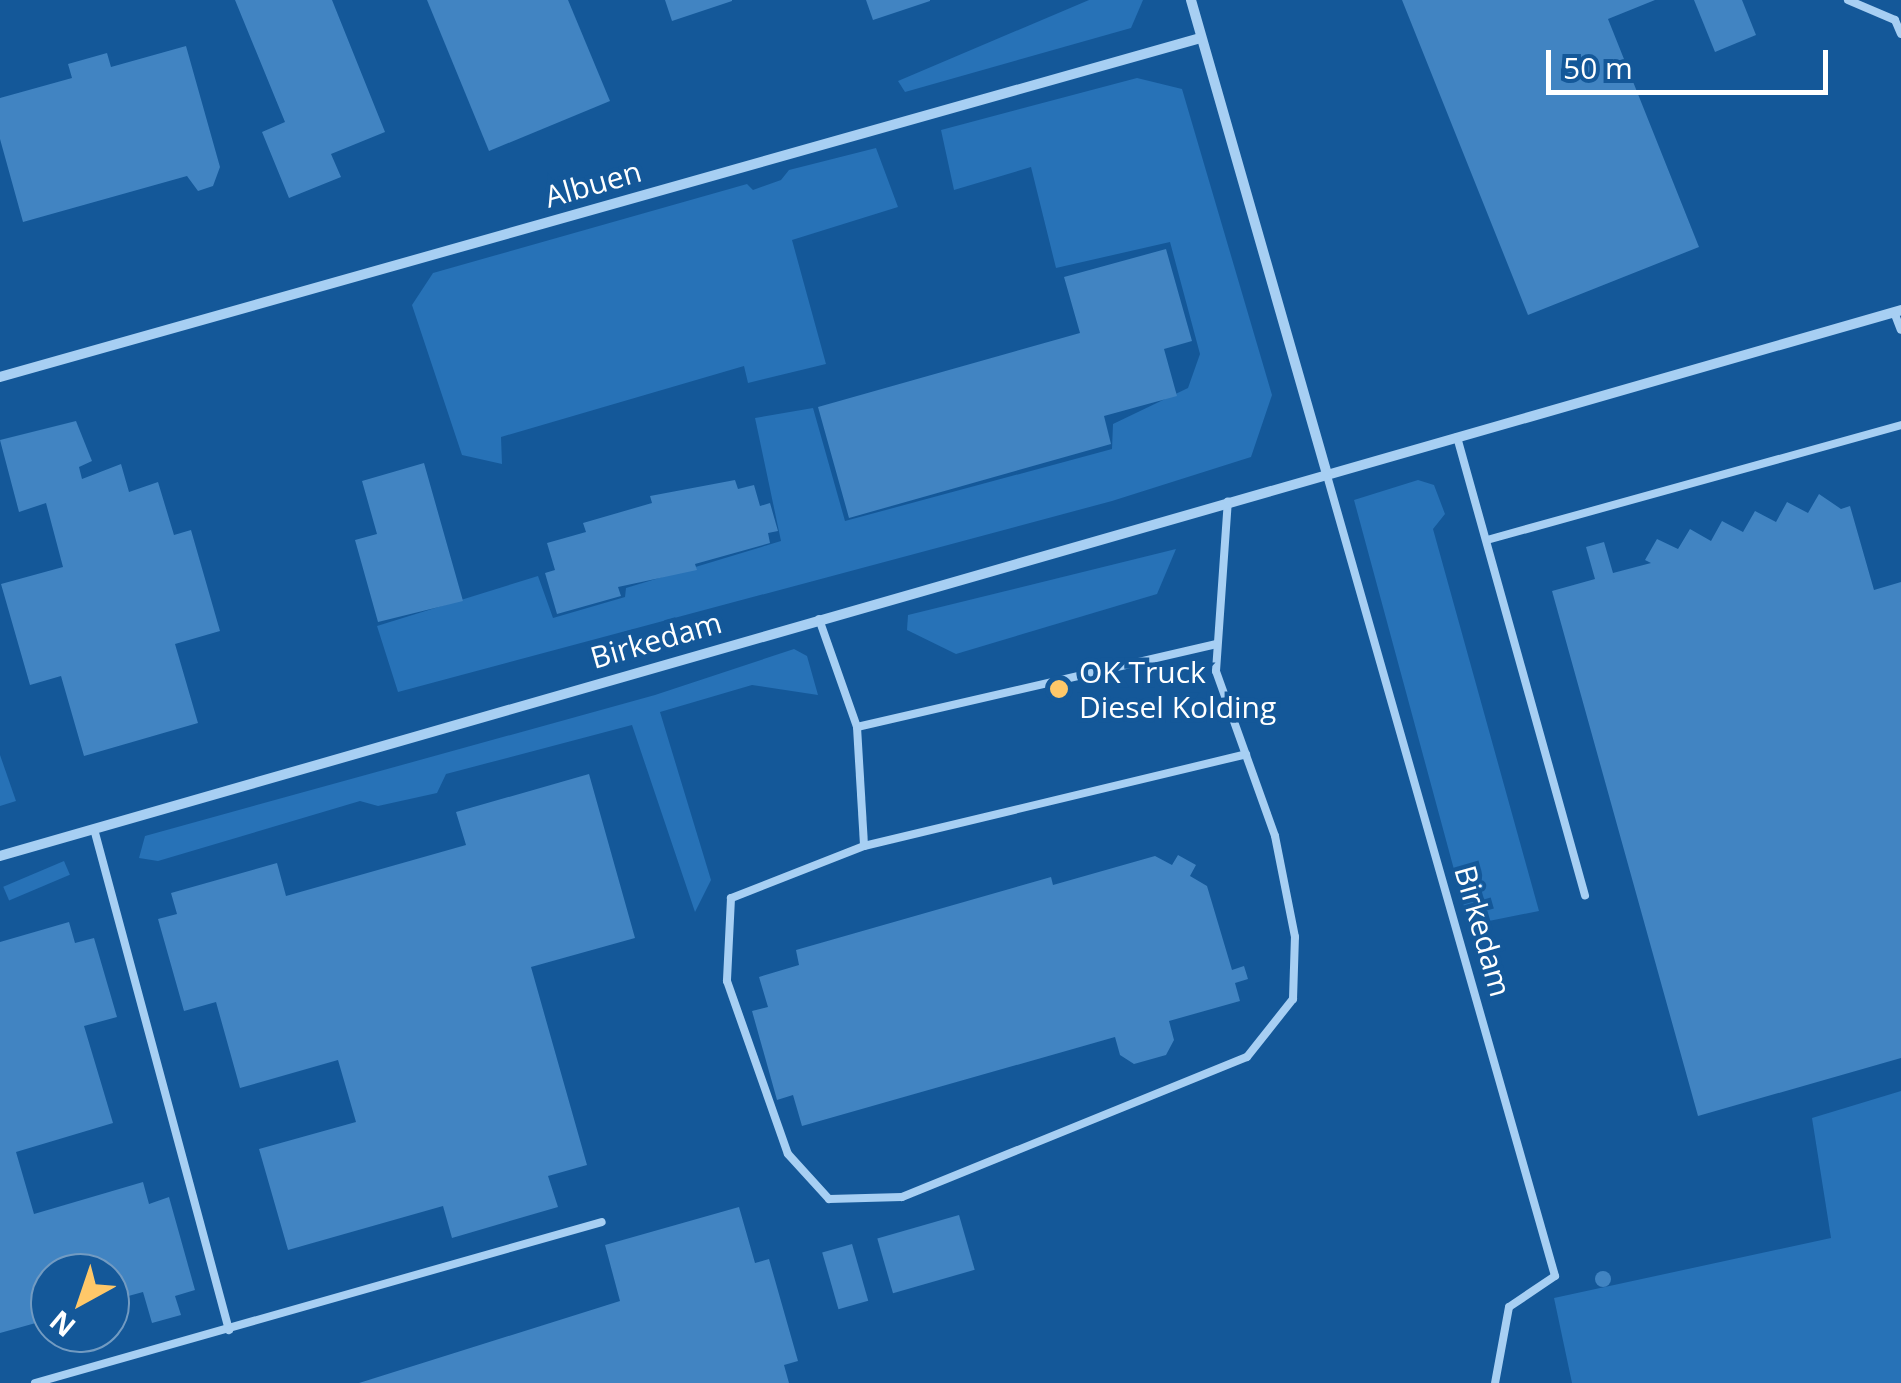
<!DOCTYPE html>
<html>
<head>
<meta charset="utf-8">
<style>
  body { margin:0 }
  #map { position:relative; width:1901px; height:1383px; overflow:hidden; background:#145899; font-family:"Open Sans",sans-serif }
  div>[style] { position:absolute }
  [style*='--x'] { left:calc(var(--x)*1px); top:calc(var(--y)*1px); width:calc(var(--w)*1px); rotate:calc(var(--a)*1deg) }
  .green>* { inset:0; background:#2772b7; transform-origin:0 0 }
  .building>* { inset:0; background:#4184c2; transform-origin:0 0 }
  .round { border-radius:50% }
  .lane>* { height:8px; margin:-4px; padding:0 4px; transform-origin:4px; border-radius:4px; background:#a7cff3 }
  .street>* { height:10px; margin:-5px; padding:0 5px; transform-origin:5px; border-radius:5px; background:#a7cff3 }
  .dots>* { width:28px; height:28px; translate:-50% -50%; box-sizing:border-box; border:5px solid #145899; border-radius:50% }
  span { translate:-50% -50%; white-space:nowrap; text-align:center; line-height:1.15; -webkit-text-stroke:9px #145899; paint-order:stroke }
  .street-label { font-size:30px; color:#fff }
  .poi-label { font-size:30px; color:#fff }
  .left { translate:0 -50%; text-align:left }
  .north { position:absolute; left:30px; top:1253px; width:100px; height:100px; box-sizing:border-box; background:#145899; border:2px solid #729bc2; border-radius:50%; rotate:220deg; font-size:28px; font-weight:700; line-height:40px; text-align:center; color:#fff }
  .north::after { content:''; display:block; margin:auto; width:35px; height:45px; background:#ffc869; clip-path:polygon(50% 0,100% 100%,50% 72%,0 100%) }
  .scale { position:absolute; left:1546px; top:50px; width:282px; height:45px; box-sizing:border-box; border:5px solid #fff; border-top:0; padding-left:12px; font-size:30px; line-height:35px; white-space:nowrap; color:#fff; -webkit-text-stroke:8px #145899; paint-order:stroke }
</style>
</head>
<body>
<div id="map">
  <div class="green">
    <div style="clip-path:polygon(1089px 0,1143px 0,1131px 28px,905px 92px,898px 81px)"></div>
    <div style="clip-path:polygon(1137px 78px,1182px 89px,1272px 395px,1251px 457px,1112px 501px,398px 692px,377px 626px,538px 576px,553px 618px,625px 597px,626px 588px,781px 541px,755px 418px,813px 408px,845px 521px,1112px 449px,1113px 424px,1188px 388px,1200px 354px,1170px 242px,1056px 268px,1031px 167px,954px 190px,941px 130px)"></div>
    <div style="clip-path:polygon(876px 148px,898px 207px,792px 240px,826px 364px,748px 383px,744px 366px,501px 437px,502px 464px,462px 455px,412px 305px,433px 273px,747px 184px,753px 190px,781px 180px,789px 170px)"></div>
    <div style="clip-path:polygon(1418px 480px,1434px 485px,1445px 514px,1433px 529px,1539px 911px,1469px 925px,1354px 500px)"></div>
    <div style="clip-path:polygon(1176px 549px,1157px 594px,956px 654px,907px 630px,908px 615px)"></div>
    <div style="clip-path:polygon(794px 649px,807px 656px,818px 695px,752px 685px,660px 712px,711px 880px,695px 912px,632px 725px,446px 774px,437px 793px,378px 806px,360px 801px,158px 861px,139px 858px,145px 836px,655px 695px)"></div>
    <div style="clip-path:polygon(0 755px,16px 801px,0 806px)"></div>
    <div style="left:64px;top:861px;width:15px;height:66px;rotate:67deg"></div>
    <div style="clip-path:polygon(1901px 1091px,1901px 1383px,1572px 1383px,1554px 1298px,1831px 1238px,1812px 1118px)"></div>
  </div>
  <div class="building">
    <div style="clip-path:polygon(235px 0,332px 0,385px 132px,331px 154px,341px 177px,289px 198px,262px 132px,285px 122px)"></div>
    <div style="clip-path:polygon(427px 0,568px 0,610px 101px,489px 151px)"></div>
    <div style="clip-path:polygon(665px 0,732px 0,732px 1px,672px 21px)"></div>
    <div style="clip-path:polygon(866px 0,930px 0,930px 1px,873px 20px)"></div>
    <div style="clip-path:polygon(1402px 0,1655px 0,1608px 19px,1699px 247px,1528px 315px)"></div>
    <div style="clip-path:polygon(1694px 0,1742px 0,1756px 35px,1715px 52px)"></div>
    <div style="clip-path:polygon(186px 46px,220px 167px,213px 186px,198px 191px,187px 176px,23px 222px,0 139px,0 98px,72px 78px,68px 64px,107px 53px,111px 67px)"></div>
    <div style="clip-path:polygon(1166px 249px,1192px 341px,1164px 349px,1177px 396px,1104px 416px,1111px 444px,849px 518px,818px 407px,1080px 333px,1064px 277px)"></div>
    <div style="clip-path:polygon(76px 421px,92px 461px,79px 467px,82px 479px,121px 464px,129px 492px,158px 482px,174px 535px,191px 530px,220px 631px,175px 644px,198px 723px,84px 756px,61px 676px,30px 685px,1px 584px,63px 567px,46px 503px,19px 512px,0 440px)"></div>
    <div style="clip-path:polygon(424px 463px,463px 601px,378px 622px,355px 540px,377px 534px,362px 481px)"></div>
    <div style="clip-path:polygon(735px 480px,738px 489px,754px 485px,760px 506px,770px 503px,778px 531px,768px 533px,770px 543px,695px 564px,697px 570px,618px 587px,621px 596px,557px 614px,545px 573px,555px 570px,547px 543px,586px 532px,583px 523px,652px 503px,650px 496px)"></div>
    <div style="clip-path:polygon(1819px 494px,1841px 509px,1850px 506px,1874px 590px,1901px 582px,1901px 1058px,1698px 1116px,1552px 591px,1595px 579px,1586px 547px,1604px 542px,1613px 573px,1651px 563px,1645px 560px,1657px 539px,1678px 549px,1690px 529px,1711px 541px,1722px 521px,1743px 532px,1755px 511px,1776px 522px,1787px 502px,1808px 513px)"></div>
    <div style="clip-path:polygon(589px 774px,635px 938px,531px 967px,587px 1165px,548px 1176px,558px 1207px,452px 1238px,443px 1206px,288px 1250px,259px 1149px,356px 1122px,338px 1060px,240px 1088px,216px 1002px,184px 1011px,158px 919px,177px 914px,171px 893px,277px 863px,286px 896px,466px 845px,456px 812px)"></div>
    <div style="clip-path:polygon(1178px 855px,1196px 865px,1190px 876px,1207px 886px,1232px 970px,1244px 966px,1248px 979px,1235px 983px,1240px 1001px,1169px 1021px,1174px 1040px,1166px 1055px,1134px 1064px,1120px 1055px,1115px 1037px,802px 1126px,793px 1095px,777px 1100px,752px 1011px,768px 1007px,759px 977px,799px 965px,796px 950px,1051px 877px,1053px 885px,1155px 856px,1172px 865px)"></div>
    <div style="clip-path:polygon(69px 922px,75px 943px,94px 938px,117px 1017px,84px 1026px,113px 1123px,16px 1152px,34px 1214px,143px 1182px,149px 1204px,169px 1197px,195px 1290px,175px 1296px,181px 1315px,152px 1323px,143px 1292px,110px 1301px,110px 1273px,50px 1273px,50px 1319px,0 1333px,0 942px)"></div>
    <div style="clip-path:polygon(739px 1207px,755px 1263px,769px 1259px,798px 1361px,784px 1365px,789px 1383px,359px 1383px,620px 1301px,605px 1245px)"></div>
    <div style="left:959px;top:1215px;width:57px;height:85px;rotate:74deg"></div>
    <div style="left:852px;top:1244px;width:59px;height:31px;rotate:74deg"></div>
    <div class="round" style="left:1595px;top:1271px;width:16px;height:16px"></div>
  </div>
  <div class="lane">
    <div style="--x:1848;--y:0;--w:51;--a:23.1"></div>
    <div style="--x:1895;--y:20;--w:15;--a:67"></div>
    <div style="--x:1894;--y:312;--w:19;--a:69"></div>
    <div style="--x:1457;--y:437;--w:476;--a:74.4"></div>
    <div style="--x:1326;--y:472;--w:836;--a:74.1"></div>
    <div style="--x:1555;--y:1276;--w:55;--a:146"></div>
    <div style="--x:1509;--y:1307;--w:77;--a:100.4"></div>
    <div style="--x:1487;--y:540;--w:430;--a:-15.5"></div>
    <div style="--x:819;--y:619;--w:114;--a:70.6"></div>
    <div style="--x:857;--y:727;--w:119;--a:86.6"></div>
    <div style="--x:864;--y:846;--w:143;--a:158.6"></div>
    <div style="--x:731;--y:898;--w:83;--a:92.8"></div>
    <div style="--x:727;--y:981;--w:183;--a:70.6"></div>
    <div style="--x:788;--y:1154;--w:61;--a:47.7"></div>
    <div style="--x:829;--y:1199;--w:73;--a:-1.6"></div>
    <div style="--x:902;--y:1197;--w:372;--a:-22.1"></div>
    <div style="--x:1247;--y:1057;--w:74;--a:-51.6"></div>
    <div style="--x:1293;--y:999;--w:62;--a:-88.2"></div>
    <div style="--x:1295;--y:937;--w:103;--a:-101.2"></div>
    <div style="--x:1275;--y:836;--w:175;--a:-109.7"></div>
    <div style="--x:1216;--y:671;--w:170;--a:-86"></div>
    <div style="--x:857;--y:727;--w:369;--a:-13"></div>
    <div style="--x:94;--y:829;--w:519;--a:74.92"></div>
    <div style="--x:864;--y:846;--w:393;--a:-13.5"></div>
    <div style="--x:35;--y:1383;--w:589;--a:-15.85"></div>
  </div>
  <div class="street">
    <div style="--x:1191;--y:0;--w:491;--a:74"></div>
    <div style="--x:0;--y:377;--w:1247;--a:-15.77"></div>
    <div style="--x:0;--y:856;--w:1978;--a:-16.02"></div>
  </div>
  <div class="dots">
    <div style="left:1059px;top:689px;background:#ffc869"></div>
  </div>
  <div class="street-label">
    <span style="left:593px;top:184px;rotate:-16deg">Albuen</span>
    <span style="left:656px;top:640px;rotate:-16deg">Birkedam</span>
    <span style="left:1483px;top:931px;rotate:74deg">Birkedam</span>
  </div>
  <div class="poi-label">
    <span class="left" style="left:1079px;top:689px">OK Truck<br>Diesel Kolding</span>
  </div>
  <div class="north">N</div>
  <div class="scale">50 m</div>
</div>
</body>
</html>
